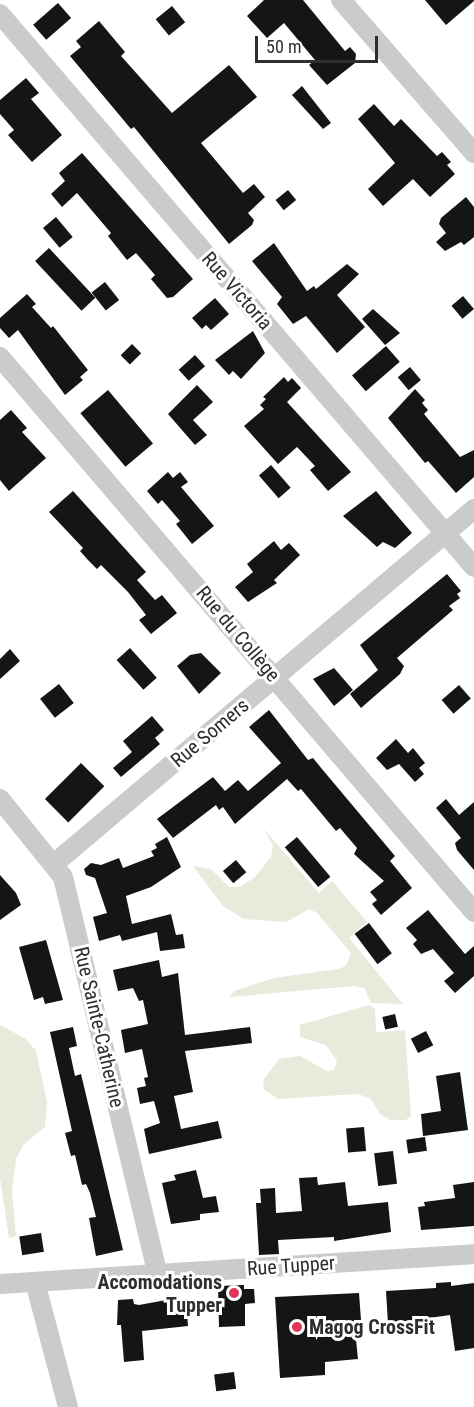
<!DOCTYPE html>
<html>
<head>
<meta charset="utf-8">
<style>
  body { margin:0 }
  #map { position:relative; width:474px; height:1407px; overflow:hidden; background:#fff; font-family:"Roboto Condensed",sans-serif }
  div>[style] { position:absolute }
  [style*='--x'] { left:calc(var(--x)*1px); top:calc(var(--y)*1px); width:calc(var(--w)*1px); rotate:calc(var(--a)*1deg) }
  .green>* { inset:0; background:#e6ebdc }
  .building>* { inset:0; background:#151515; transform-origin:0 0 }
  .minor>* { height:20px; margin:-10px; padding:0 10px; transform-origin:10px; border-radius:10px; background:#cbcbcb }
  .dots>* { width:16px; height:16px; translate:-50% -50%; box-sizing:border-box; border:3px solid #fff; border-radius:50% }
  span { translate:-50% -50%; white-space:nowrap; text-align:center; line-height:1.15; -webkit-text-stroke:6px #fff; paint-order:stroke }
  .street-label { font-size:20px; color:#2e2e2e }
  .poi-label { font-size:20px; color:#2e2e2e; font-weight:700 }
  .right { translate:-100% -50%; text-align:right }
  .left { translate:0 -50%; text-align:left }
  .scale { position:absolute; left:255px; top:36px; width:123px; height:27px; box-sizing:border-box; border:3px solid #2e2e2e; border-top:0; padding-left:8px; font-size:18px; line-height:21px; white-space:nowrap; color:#2e2e2e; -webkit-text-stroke:4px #fff; paint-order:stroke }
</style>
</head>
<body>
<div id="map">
  <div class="green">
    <div style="clip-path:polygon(263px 828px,319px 893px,332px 881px,367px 922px,349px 938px,403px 1004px,371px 1003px,364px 988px,354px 986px,230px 997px,234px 991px,274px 978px,338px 969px,346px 966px,351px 953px,317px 913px,309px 909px,286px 922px,244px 919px,223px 906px,193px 866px,211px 869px,229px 887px,240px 887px,255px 877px,271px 857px,273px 845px)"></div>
    <div style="clip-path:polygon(369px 1005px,375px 1009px,376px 1032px,405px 1030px,411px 1116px,406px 1120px,391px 1120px,381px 1115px,370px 1098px,357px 1094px,278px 1099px,263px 1089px,264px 1079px,279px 1059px,300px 1056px,327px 1071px,334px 1070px,337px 1061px,326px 1045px,300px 1037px,300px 1025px)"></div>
    <div style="clip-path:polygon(0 1025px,26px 1039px,36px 1051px,47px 1102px,45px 1127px,23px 1145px,16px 1159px,12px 1191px,16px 1236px,9px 1238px,0 1178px)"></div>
  </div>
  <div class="building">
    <div style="clip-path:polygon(264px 0,303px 0,345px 51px,350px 47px,356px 54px,355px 63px,327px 85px,309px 65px,315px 60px,284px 23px,267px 38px,247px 16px)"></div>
    <div style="clip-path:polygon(425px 0,474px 0,474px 1px,446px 25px)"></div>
    <div style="left:58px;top:3px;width:20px;height:33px;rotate:49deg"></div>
    <div style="left:172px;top:6px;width:21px;height:21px;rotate:51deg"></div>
    <div style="clip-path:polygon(99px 21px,125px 52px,121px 56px,172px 113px,229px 65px,257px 97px,201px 143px,243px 193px,254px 184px,265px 197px,248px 213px,254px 220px,252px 225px,229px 244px,134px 127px,131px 129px,70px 56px,81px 47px,76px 41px)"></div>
    <div style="clip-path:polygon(26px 78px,39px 93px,31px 99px,62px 135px,32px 162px,8px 135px,14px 130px,0 114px,0 100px)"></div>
    <div style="clip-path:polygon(302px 86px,331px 123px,323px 129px,292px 95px)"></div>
    <div style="clip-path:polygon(374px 104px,394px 126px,401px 119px,437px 156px,442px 152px,451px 162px,447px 165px,455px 174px,430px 197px,413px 179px,383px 206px,368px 189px,395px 163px,358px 119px)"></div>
    <div style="clip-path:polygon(82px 153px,193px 279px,173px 297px,167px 298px,151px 279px,155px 275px,136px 253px,127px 260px,108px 236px,111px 233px,77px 193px,62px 207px,51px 194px,65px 181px,59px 173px)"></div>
    <div style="left:288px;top:190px;width:13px;height:16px;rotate:51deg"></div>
    <div style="clip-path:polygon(466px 197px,474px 207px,474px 237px,464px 245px,461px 242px,445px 251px,436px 242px,446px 233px,439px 224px,441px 218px)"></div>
    <div style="left:56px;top:217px;width:26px;height:17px;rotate:50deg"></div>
    <div style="clip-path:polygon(274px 243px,307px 291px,314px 286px,316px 289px,347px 264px,359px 274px,337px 295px,365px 327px,337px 353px,306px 316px,293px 324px,277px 304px,282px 297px,252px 261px)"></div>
    <div style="left:49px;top:248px;width:68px;height:19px;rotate:47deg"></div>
    <div style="left:105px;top:282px;width:23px;height:17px;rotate:52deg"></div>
    <div style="clip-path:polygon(27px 294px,36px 304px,32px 307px,51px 328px,53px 326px,88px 370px,80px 377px,83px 380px,65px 395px,18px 330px,9px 338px,0 328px,0 318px)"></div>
    <div style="left:463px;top:296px;width:17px;height:15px;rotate:50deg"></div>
    <div style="clip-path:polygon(215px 298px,229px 314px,211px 330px,206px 325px,202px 329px,192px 318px)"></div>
    <div style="clip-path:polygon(373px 309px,400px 333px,385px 345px,362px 319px)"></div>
    <div style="clip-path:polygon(253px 331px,265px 353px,241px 379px,233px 371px,229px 375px,215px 360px)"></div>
    <div style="left:132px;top:344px;width:13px;height:16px;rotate:45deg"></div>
    <div style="left:386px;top:346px;width:21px;height:45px;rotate:49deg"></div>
    <div style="left:195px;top:355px;width:15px;height:22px;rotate:48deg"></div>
    <div style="left:410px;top:367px;width:17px;height:16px;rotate:50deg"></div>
    <div style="clip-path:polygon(284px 377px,288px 382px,292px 378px,301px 388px,287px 402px,351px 472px,328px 491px,310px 470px,315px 466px,297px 447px,278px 464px,244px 426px,264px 409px,260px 405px,266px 399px,263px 397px)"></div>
    <div style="clip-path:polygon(197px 385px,213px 402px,193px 420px,207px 435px,195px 445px,168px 414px)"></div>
    <div style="clip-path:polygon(415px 389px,425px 400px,422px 403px,428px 410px,424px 414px,460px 457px,474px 450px,474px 477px,456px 493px,428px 461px,425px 463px,388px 418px)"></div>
    <div style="left:108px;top:390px;width:70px;height:36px;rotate:50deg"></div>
    <div style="clip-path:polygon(11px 410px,27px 428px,22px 432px,46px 458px,9px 491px,0 480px,0 420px)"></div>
    <div style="left:271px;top:465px;width:30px;height:16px;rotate:49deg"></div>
    <div style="clip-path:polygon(168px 472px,173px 478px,180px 472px,188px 482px,181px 487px,214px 526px,192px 544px,176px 524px,180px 521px,162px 500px,158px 504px,147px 491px)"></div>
    <div style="clip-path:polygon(73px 491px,146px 572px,137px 580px,155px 600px,162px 595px,177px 613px,151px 634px,139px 620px,146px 615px,128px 592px,101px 565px,97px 569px,88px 560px,80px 551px,83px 548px,49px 512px)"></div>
    <div style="clip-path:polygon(376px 491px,412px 533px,395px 548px,383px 542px,377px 547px,343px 516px)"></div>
    <div style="clip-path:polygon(274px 541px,281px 550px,289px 543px,300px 555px,274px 580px,277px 583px,248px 602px,235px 587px,253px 572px,247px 564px)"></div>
    <div style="clip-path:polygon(447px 574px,461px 591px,457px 594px,460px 598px,449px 606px,453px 610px,397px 658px,404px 666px,400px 674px,361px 708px,350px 694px,378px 670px,360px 645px)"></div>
    <div style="left:130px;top:648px;width:40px;height:18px;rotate:48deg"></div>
    <div style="clip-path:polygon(10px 649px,20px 661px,0 679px,0 659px)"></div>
    <div style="clip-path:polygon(201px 653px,221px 673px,199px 694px,177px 666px,190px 655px)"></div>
    <div style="clip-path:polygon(334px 668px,353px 690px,334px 706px,313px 679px)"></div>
    <div style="left:59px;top:684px;width:24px;height:24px;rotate:52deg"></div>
    <div style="left:459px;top:685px;width:18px;height:23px;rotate:49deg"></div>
    <div style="clip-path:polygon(269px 710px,308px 760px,313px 758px,322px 769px,395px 856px,390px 861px,412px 888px,381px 915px,372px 904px,377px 900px,370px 892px,384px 881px,354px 854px,357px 848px,340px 828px,336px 831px,301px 789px,298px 791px,287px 779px,235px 824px,223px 807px,219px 810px,216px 805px,173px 838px,157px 819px,213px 777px,225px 791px,238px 780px,248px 791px,281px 763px,249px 727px)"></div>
    <div style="clip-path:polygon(152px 716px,164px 730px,155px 738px,160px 744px,121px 777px,113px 768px,132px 752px,123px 741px)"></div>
    <div style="clip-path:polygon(396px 739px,408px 753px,413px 748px,425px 763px,419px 768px,424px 774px,415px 782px,399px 764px,387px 770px,376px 758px)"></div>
    <div style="left:81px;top:763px;width:33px;height:51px;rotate:45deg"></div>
    <div style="clip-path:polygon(446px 799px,459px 815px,474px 802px,474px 870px,457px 850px,455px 843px,461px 838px,436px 808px)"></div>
    <div style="clip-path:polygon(167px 837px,181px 867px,151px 887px,126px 896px,132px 924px,171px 914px,176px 935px,183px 934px,185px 948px,160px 951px,157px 932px,122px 941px,120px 935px,99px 941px,93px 917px,107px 913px,95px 878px,86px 875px,84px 869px,91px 863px,101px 865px,119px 858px,123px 868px,154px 856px,151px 851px,157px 848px,155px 844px)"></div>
    <div style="left:297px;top:837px;width:52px;height:16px;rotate:50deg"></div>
    <div style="left:236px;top:860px;width:16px;height:17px;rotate:50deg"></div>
    <div style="clip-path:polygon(0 875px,16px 893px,21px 905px,0 920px)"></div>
    <div style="clip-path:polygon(428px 910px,465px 954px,474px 946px,474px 976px,455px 993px,444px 981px,454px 973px,433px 949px,421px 954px,413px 944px,417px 940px,406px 928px)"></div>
    <div style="left:369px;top:923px;width:38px;height:18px;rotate:53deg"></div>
    <div style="clip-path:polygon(46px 940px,63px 1000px,45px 1004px,43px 997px,34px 1000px,19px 947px)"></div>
    <div style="clip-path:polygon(159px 960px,162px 977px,178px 973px,185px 1035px,250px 1027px,252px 1043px,185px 1051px,193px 1092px,174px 1096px,181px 1129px,218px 1121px,222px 1138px,149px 1154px,144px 1129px,160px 1123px,154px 1101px,140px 1104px,137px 1088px,146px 1086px,144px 1078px,148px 1077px,142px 1049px,125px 1053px,121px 1030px,148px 1024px,143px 1000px,139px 1001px,133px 988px,118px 991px,113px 970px)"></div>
    <div style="left:395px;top:1014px;width:13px;height:13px;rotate:77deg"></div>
    <div style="clip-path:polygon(73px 1027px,77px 1046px,69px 1048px,75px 1076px,81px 1074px,123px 1250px,96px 1256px,89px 1218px,96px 1217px,90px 1193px,86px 1184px,82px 1185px,75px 1155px,71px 1156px,65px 1133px,72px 1131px,50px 1032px)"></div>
    <div style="left:426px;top:1031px;width:16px;height:17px;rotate:63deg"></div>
    <div style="clip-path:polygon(460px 1072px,468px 1130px,423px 1136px,421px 1114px,441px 1111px,436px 1076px)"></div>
    <div style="left:364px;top:1127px;width:24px;height:18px;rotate:85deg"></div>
    <div style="left:425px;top:1137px;width:14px;height:19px;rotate:82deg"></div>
    <div style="left:393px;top:1151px;width:33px;height:19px;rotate:83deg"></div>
    <div style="clip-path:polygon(196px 1170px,203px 1198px,216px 1196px,219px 1212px,200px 1214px,200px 1220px,171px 1224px,162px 1183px,176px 1180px,174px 1175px)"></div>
    <div style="clip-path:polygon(317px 1177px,318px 1185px,345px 1182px,348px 1206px,388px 1202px,391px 1232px,334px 1241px,334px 1237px,278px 1240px,279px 1254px,259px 1255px,256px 1203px,261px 1203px,260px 1189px,275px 1188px,276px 1213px,302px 1211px,299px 1178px)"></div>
    <div style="clip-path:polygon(474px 1182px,474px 1226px,421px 1230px,418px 1207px,425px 1206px,424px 1202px,455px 1198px,453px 1185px)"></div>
    <div style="left:41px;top:1233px;width:19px;height:22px;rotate:81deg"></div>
    <div style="clip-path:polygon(451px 1282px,451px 1286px,474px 1283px,474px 1348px,455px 1351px,450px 1315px,388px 1324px,386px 1291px,436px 1288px,436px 1283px)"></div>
    <div style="clip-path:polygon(244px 1285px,244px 1289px,254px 1289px,255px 1303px,245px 1304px,245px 1326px,219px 1327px,218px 1286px)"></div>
    <div style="clip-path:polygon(359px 1293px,361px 1320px,354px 1320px,358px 1359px,325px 1362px,325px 1375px,280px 1378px,275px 1297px)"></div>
    <div style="clip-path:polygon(177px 1298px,186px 1301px,188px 1326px,142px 1331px,144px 1360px,124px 1362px,121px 1325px,117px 1325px,118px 1300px,133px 1299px,134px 1304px,139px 1305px)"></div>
    <div style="left:234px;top:1372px;width:17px;height:20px;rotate:83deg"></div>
  </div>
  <div class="minor">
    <div style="--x:341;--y:0;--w:203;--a:49"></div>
    <div style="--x:0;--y:14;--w:728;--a:49.4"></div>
    <div style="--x:0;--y:357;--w:730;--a:49.5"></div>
    <div style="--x:0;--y:799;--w:100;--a:51.1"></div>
    <div style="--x:63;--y:877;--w:409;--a:76.6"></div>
    <div style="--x:55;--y:863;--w:549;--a:-40.19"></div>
    <div style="--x:35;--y:1282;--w:129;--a:75.2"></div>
    <div style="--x:0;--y:1284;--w:475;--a:-3.6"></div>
  </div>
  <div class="dots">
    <div style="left:234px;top:1293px;background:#df3658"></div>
    <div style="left:297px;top:1327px;background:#df3658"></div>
  </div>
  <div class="street-label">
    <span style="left:237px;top:291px;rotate:49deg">Rue Victoria</span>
    <span style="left:238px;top:634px;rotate:50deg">Rue du Collège</span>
    <span style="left:210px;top:733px;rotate:-40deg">Rue Somers</span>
    <span style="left:99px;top:1027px;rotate:77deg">Rue Sainte-Catherine</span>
    <span style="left:291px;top:1266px;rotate:-4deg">Rue Tupper</span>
  </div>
  <div class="poi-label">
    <span class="right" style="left:222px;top:1294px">Accomodations<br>Tupper</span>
    <span class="left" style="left:309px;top:1327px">Magog CrossFit</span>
  </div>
  <div class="scale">50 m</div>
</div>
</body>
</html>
